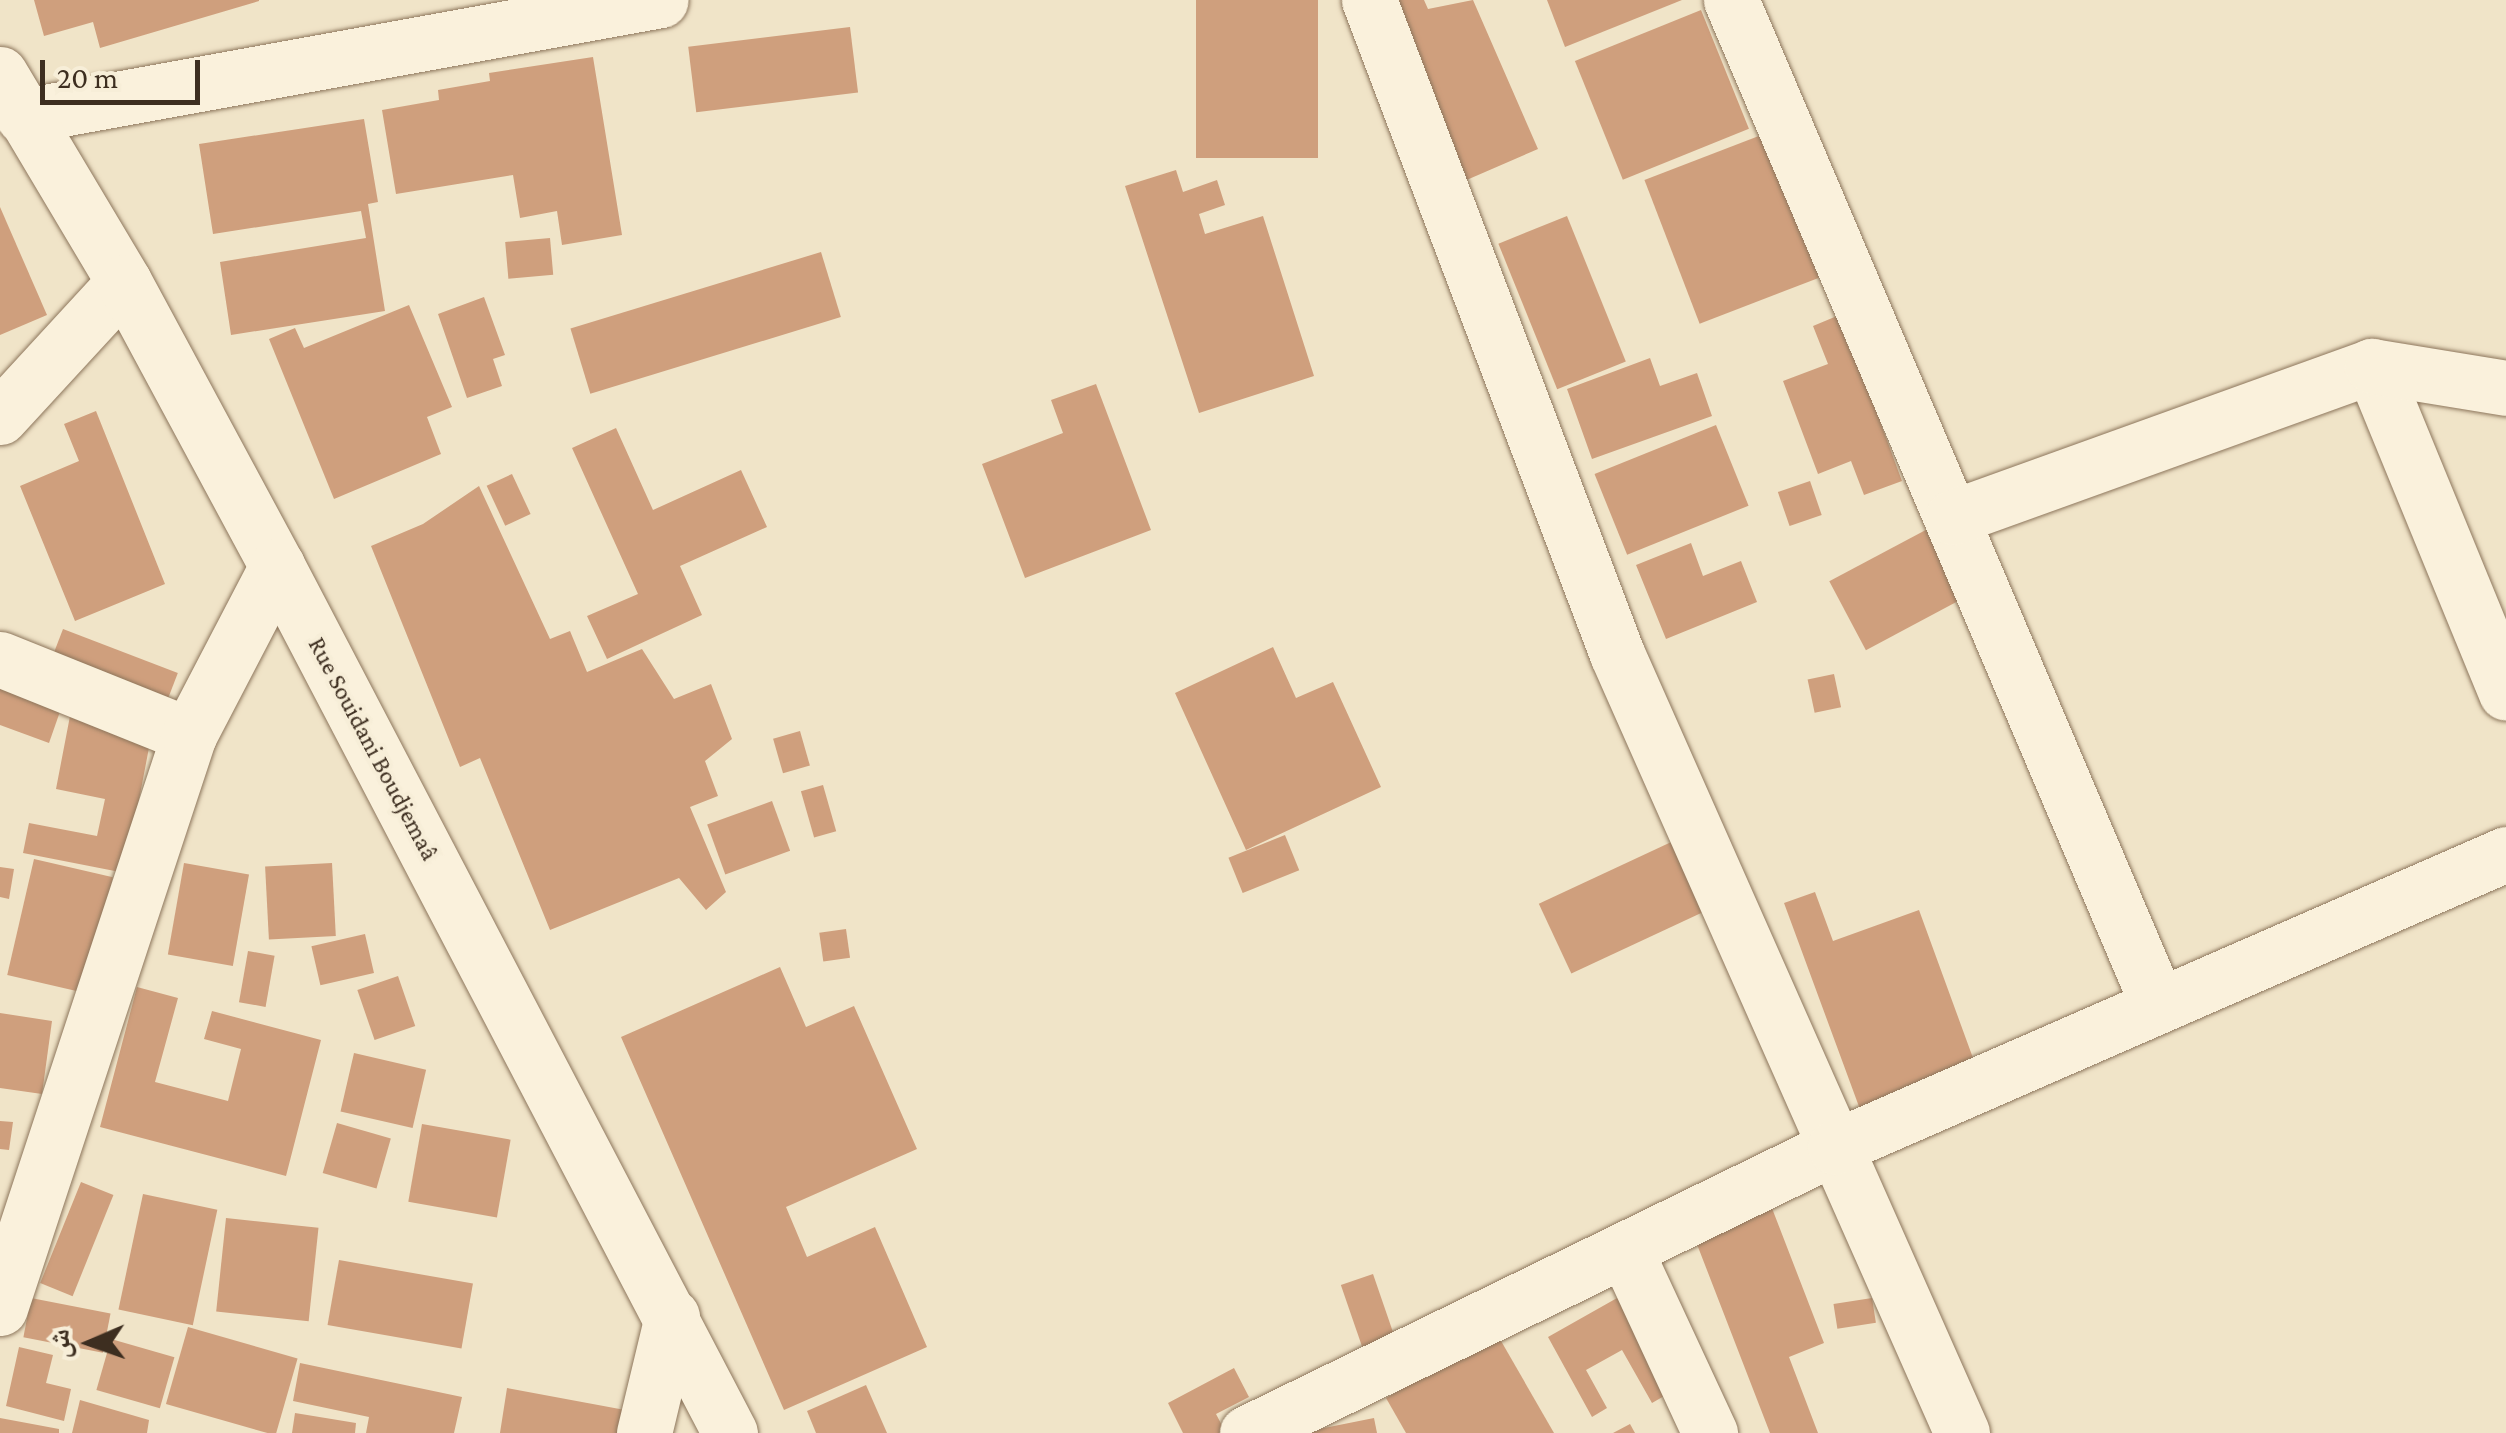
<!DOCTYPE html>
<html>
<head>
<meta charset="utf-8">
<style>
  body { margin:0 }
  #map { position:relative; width:2506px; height:1433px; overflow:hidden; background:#f0e4c8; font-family:"Crimson Pro","Noto Naskh Arabic",serif }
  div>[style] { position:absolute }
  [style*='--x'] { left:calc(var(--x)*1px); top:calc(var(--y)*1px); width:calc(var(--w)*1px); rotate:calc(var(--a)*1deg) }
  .building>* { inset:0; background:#cf9f7d; transform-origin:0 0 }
  .roads { filter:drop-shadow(0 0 2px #8d765c) drop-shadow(0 0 2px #8d765c) }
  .minor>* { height:55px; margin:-27.5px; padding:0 27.5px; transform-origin:27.5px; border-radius:27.5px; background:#faf1dc }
  .secondary>* { height:55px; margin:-27.5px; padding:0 27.5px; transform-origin:27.5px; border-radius:27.5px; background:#faf1dc }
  span { translate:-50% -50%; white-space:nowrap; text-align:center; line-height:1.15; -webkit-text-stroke:8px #f7eed8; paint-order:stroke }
  .street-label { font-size:25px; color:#3d2e20 }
  .north { position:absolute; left:40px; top:1293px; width:100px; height:100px; -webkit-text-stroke:8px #f7eed8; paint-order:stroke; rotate:268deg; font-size:28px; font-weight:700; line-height:40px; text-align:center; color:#3d2e20 }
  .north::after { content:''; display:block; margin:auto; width:35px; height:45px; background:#3d2e20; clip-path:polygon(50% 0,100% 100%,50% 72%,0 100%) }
  .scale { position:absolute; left:40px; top:60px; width:160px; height:45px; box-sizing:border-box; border:5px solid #3d2e20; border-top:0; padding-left:12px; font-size:30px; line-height:35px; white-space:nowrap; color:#3d2e20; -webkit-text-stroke:8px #f7eed8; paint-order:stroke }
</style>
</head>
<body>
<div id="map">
  <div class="building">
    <div style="clip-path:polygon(34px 0,259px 0,259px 1px,100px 48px,93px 22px,44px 36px)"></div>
    <div style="left:1196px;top:0;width:122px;height:158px"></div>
    <div style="clip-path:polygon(1382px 0,1424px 0,1428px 9px,1473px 0,1538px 149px,1462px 182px)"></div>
    <div style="clip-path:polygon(1547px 0,1682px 0,1565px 47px)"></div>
    <div style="left:1701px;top:10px;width:128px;height:136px;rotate:68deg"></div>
    <div style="left:850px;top:27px;width:66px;height:163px;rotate:83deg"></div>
    <div style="clip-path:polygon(593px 57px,622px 235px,562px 245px,557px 211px,520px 218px,513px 175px,396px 194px,382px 110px,439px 100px,438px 90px,490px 81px,489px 73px)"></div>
    <div style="clip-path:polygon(364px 119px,378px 202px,368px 204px,385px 311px,231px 335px,220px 262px,366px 238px,361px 211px,213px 234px,199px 144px)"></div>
    <div style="left:1777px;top:129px;width:154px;height:142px;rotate:69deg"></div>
    <div style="clip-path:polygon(1176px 170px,1183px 192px,1217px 180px,1225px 205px,1199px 214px,1205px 234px,1263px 216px,1314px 376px,1199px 413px,1125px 186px)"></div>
    <div style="clip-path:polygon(0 207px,47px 315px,0 335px)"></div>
    <div style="left:1567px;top:216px;width:157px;height:74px;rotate:68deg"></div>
    <div style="left:550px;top:238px;width:37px;height:45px;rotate:85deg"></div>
    <div style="left:821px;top:252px;width:68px;height:262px;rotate:73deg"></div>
    <div style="clip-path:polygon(484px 297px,505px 355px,493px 359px,502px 386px,467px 398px,438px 314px)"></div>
    <div style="clip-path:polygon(409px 305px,452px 407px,427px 417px,441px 454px,334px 499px,269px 339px,295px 328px,304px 348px)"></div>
    <div style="clip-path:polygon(1837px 316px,1850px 351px,1870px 343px,1898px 417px,1881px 424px,1902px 481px,1864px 495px,1851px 461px,1818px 474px,1783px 381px,1828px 364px,1813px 326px)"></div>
    <div style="clip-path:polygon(1650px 358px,1660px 386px,1697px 373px,1712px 416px,1592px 459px,1567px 389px)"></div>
    <div style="clip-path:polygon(1096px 384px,1151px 530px,1025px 578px,982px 464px,1063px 433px,1051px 400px)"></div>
    <div style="clip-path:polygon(96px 411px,165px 584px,75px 621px,20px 486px,79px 461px,64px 424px)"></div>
    <div style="left:1716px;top:425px;width:87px;height:131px;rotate:68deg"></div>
    <div style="clip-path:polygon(616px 428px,653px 510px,741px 470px,767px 527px,680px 566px,702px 615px,607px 659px,587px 616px,638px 594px,572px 448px)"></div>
    <div style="left:512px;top:474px;width:44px;height:28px;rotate:65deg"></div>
    <div style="left:1810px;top:481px;width:36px;height:34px;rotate:71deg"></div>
    <div style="clip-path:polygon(479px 486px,550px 639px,570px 631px,587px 672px,642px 649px,674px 699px,711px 684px,732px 739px,705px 761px,718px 796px,690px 807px,726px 892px,706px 910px,679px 878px,550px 930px,480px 758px,460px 767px,371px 546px,423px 524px)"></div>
    <div style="left:1937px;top:524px;width:78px;height:122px;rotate:62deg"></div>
    <div style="clip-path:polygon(1691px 543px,1703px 576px,1741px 561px,1757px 602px,1666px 639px,1636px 565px)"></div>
    <div style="left:63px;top:629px;width:123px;height:38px;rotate:21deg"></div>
    <div style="clip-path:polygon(1273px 647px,1296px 698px,1333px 682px,1381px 787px,1246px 850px,1175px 693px)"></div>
    <div style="left:1834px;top:674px;width:34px;height:27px;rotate:78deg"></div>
    <div style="clip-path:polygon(0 679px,63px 703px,49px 743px,0 725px)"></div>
    <div style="clip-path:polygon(70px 716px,152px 732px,125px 873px,23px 853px,29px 823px,97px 836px,105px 799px,56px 789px)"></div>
    <div style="left:800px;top:731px;width:36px;height:28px;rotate:74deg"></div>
    <div style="left:823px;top:785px;width:48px;height:23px;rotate:74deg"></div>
    <div style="left:772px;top:801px;width:53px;height:69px;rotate:70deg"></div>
    <div style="left:1285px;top:835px;width:38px;height:61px;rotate:68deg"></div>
    <div style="left:1682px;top:837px;width:77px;height:158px;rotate:65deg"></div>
    <div style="left:34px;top:859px;width:81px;height:119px;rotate:13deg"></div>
    <div style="left:184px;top:863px;width:66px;height:93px;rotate:10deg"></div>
    <div style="left:332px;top:863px;width:73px;height:67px;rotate:87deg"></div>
    <div style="clip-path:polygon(0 867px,14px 869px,9px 899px,0 897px)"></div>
    <div style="clip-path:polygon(1815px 892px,1833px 941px,1919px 910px,1977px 1069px,1861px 1112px,1784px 903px)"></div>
    <div style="left:846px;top:929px;width:29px;height:27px;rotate:82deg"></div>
    <div style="left:365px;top:934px;width:40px;height:55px;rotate:77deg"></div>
    <div style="left:248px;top:951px;width:27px;height:52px;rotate:10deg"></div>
    <div style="clip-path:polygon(780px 967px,806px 1027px,854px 1006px,917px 1149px,786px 1207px,807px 1257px,875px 1227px,927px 1347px,784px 1410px,621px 1037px)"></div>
    <div style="left:398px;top:976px;width:53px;height:43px;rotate:71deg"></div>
    <div style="clip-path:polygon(137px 987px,178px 998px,155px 1082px,228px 1101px,241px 1049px,204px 1039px,212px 1011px,321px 1040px,286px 1176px,100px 1127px)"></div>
    <div style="clip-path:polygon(0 1013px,52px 1021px,42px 1094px,0 1088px)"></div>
    <div style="left:354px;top:1053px;width:74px;height:60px;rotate:13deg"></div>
    <div style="clip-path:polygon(0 1121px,13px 1122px,9px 1150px,0 1149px)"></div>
    <div style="left:337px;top:1123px;width:56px;height:52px;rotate:16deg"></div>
    <div style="left:422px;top:1124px;width:90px;height:79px;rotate:10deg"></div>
    <div style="left:81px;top:1182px;width:35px;height:109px;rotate:22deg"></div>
    <div style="left:143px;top:1194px;width:76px;height:118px;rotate:12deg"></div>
    <div style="clip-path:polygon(1770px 1203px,1824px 1343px,1789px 1357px,1818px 1433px,1770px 1433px,1693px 1234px)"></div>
    <div style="left:226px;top:1218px;width:93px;height:94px;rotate:6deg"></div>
    <div style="left:339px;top:1260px;width:136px;height:66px;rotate:10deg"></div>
    <div style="left:1373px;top:1274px;width:78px;height:34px;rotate:71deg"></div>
    <div style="clip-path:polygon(1633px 1289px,1685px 1384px,1652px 1403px,1622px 1350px,1586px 1370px,1607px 1408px,1592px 1417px,1548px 1337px)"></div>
    <div style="left:31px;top:1298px;width:81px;height:40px;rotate:11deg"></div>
    <div style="left:1872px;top:1298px;width:25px;height:39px;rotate:81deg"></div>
    <div style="left:188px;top:1327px;width:114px;height:80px;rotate:16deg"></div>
    <div style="clip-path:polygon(1497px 1334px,1554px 1433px,1406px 1433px,1386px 1398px)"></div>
    <div style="left:111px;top:1339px;width:66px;height:53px;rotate:16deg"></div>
    <div style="clip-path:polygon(19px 1347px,53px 1355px,46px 1383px,71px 1389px,64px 1421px,6px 1406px)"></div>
    <div style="clip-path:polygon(300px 1363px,462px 1397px,454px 1433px,366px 1433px,369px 1417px,293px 1401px)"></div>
    <div style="clip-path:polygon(1234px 1368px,1249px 1397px,1216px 1414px,1226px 1433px,1183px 1433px,1168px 1403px)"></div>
    <div style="clip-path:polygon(866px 1385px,887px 1433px,816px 1433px,807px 1411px)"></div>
    <div style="clip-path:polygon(507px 1388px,625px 1410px,621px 1433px,500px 1433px)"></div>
    <div style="clip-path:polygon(80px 1400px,149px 1420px,147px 1433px,72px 1433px)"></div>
    <div style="clip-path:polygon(295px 1413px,356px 1423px,355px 1433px,292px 1433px)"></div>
    <div style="clip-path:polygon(0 1418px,59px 1429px,59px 1433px,0 1433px)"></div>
    <div style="clip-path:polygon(1374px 1418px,1377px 1433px,1309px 1433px,1309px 1431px)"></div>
    <div style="clip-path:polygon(1630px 1424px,1635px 1433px,1613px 1433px)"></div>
  </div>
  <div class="roads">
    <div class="minor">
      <div style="--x:1369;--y:0;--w:699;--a:69.23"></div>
      <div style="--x:1617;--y:654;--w:852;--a:66.11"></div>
      <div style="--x:1731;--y:0;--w:1092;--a:66.98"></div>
      <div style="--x:23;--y:116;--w:648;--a:-10.3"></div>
      <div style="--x:2372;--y:366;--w:353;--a:67.7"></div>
      <div style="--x:0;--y:417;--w:183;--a:-47.4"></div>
      <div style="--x:1953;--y:517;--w:445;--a:-19.8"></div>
      <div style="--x:2372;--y:366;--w:136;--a:9.3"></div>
      <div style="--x:0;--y:659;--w:204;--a:21.9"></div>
      <div style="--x:1626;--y:1252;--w:200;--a:65.1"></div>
      <div style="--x:0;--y:1308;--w:603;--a:-71.75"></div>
      <div style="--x:189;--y:735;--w:191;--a:-62.5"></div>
      <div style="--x:644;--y:1433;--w:120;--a:-76.5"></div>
      <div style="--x:1247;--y:1433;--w:654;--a:-25.94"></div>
      <div style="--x:1835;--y:1147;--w:732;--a:-23.59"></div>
    </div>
    <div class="secondary">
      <div style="--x:0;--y:74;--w:242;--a:59.2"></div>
      <div style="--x:124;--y:282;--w:323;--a:61.7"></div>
      <div style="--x:277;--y:566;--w:978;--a:62.41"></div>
    </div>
  </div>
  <div class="street-label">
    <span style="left:373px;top:749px;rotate:62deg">Rue Souidani Boudjemaâ</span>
  </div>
  <div class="north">ش</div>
  <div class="scale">20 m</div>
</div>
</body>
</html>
